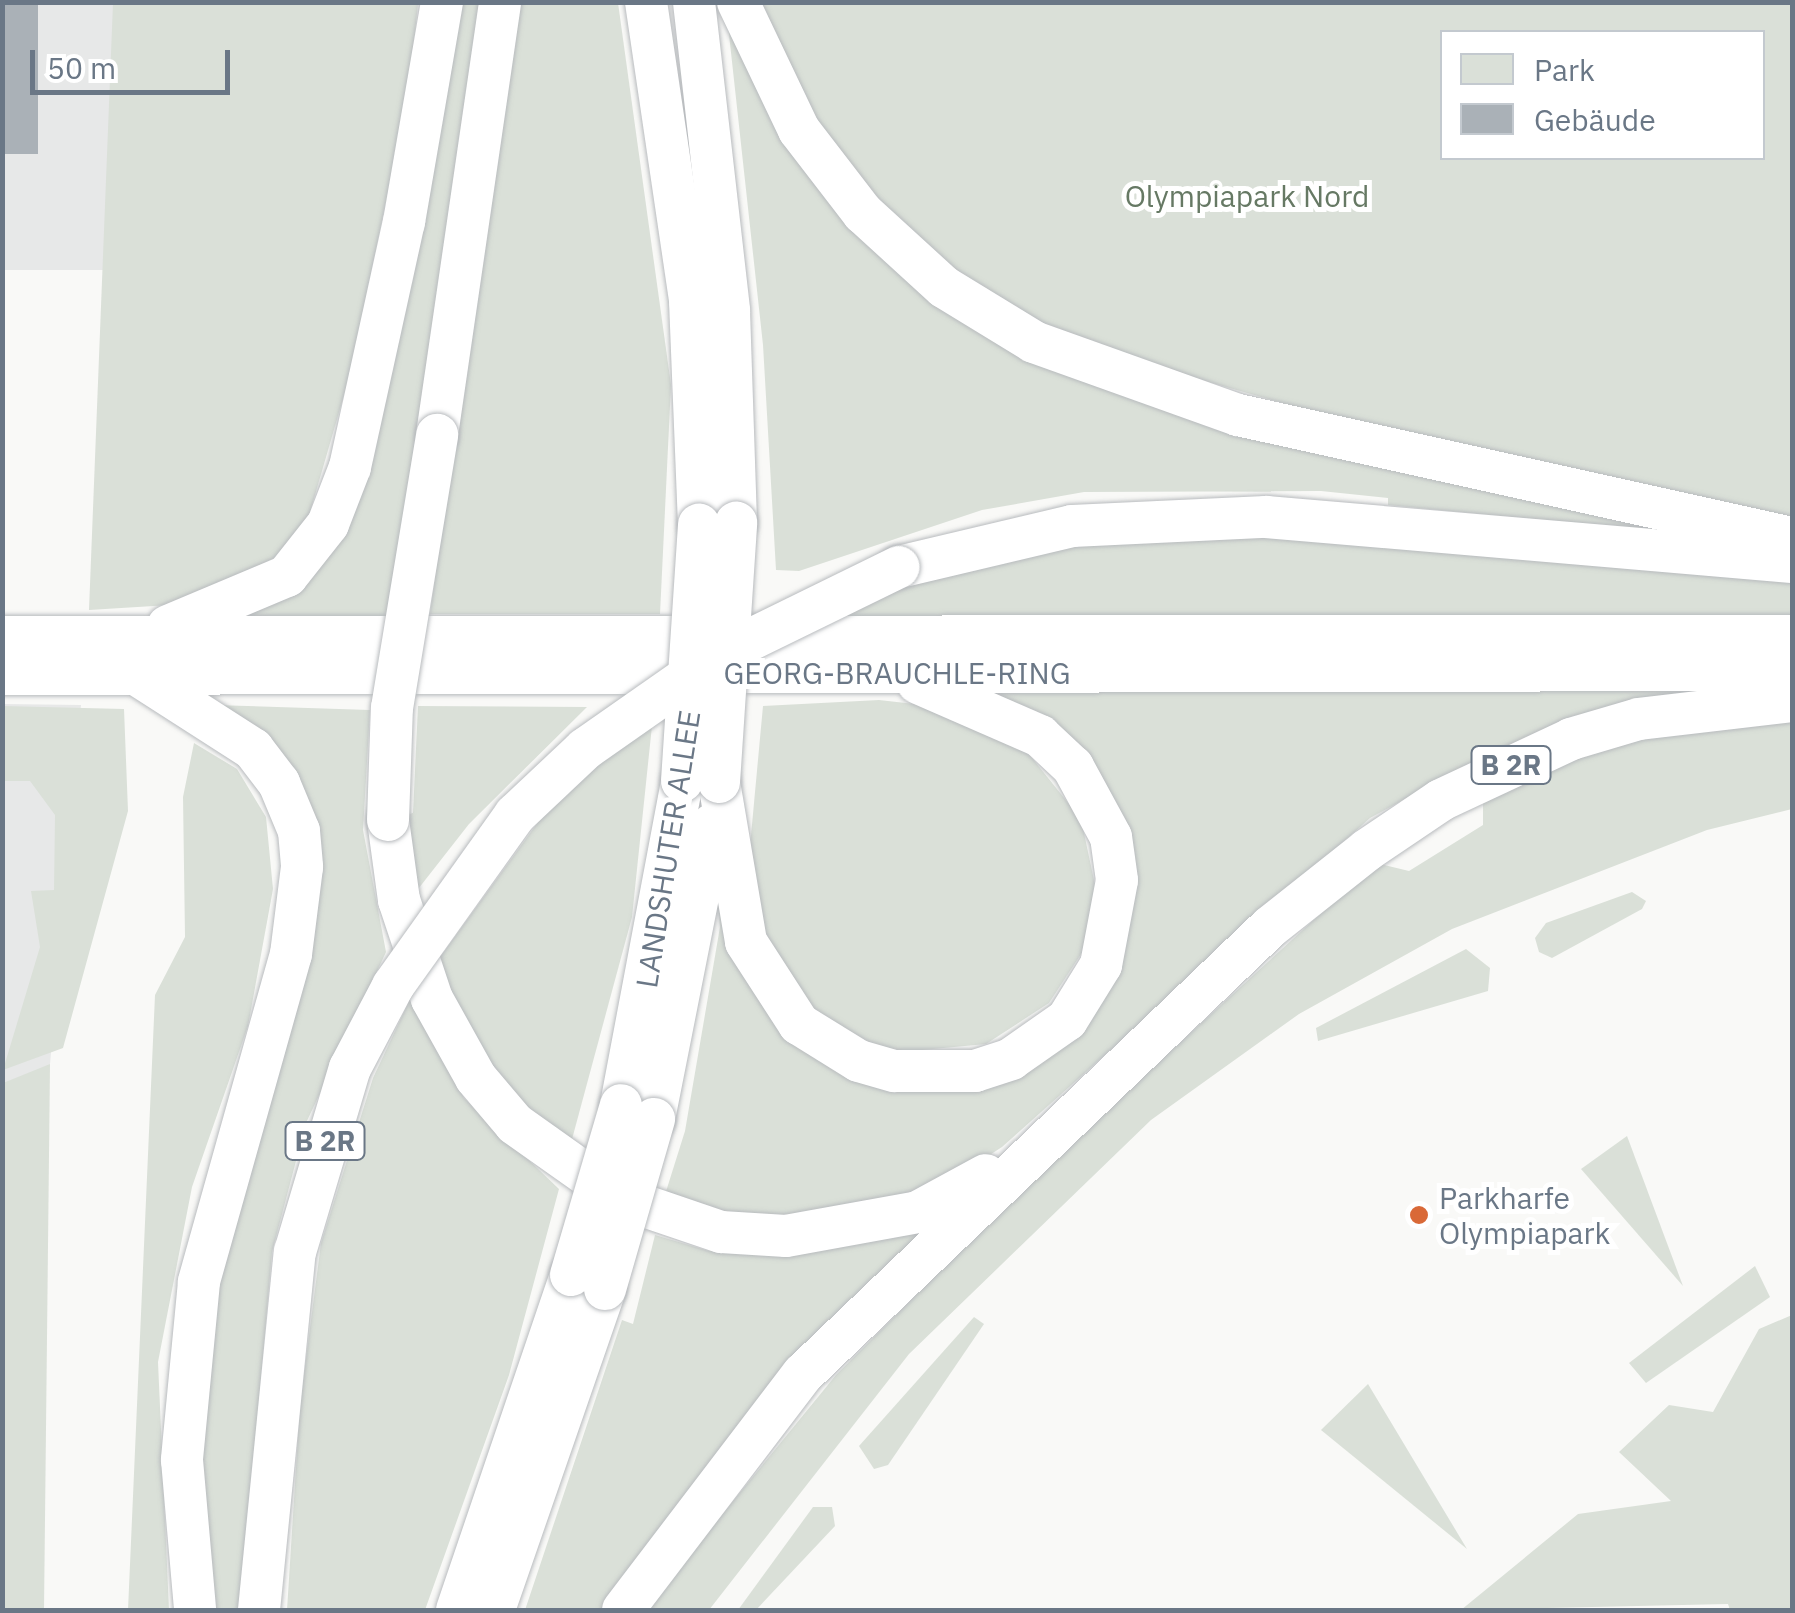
<!DOCTYPE html>
<html>
<head>
<meta charset="utf-8">
<style>
  body { margin:0 }
  #map { position:relative; width:1795px; height:1613px; overflow:hidden; background:#f9f9f7; font-family:"IBM Plex Sans",sans-serif }
  div>[style] { position:absolute }
  [style*='--x'] { left:calc(var(--x)*1px); top:calc(var(--y)*1px); width:calc(var(--w)*1px); rotate:calc(var(--a)*1deg) }
  .built>* { inset:0; background:#e7e8e8; transform-origin:0 0 }
  .green>* { inset:0; background:#dae0d8 }
  .building>* { inset:0; background:#aab1b7; transform-origin:0 0 }
  .roads { filter:drop-shadow(0 0 2px #b8bbbe) drop-shadow(0 0 2px #b8bbbe) }
  .trunk>* { height:42px; margin:-21px; padding:0 21px; transform-origin:21px; border-radius:21px; background:#fff }
  .bridges { filter:drop-shadow(0 0 2px #b8bbbe) drop-shadow(0 0 2px #b8bbbe) }
  .trunk-bridge>* { height:42px; margin:-21px; padding:0 21px; transform-origin:21px; border-radius:21px; background:#fff }
  .dots>* { width:28px; height:28px; translate:-50% -50%; box-sizing:border-box; border:5px solid #fff; border-radius:50% }
  span { translate:-50% -50%; white-space:nowrap; text-align:center; line-height:1.15; -webkit-text-stroke:10px #fff; paint-order:stroke }
  .shield-label span { padding:2px 8px; background:#fff; border:2px solid; border-radius:8px; -webkit-text-stroke-width:0 }
  .shield-label { font-size:28px; color:#6a7786; font-weight:700 }
  .park-label { font-size:30px; color:#667964 }
  .street-label { font-size:30px; color:#6a7786 }
  .poi-label { font-size:30px; color:#6a7786 }
  .left { translate:0 -50%; text-align:left }
  .frame { position:absolute; inset:0; border:5px solid #6a7786; pointer-events:none }
  .legend { position:absolute; left:1440px; top:30px; width:325px; height:130px; box-sizing:border-box; background:#fff; border:2px solid #c3c9cf; margin:0; padding:12px 18px; list-style:none; font-size:30px; color:#6a7786 }
  .legend li { display:flex; align-items:center; gap:20px; height:50px }
  .legend b { width:50px; border:2px solid #c3c9cf }
  .scale { position:absolute; left:30px; top:50px; width:200px; height:45px; box-sizing:border-box; border:5px solid #6a7786; border-top:0; padding-left:12px; font-size:30px; line-height:35px; white-space:nowrap; color:#6a7786; -webkit-text-stroke:8px #fff; paint-order:stroke }
</style>
</head>
<body>
<div id="map">
  <div class="built">
    <div style="left:2px;top:3px;width:111px;height:267px"></div>
    <div style="clip-path:polygon(3px 704px,81px 705px,50px 1064px,3px 1114px)"></div>
  </div>
  <div class="green">
    <div style="clip-path:polygon(113px 3px,418px 3px,409px 92px,349px 378px,308px 519px,274px 558px,186px 604px,89px 610px)"></div>
    <div style="clip-path:polygon(454px 3px,484px 3px,387px 619px,231px 622px,306px 575px)"></div>
    <div style="clip-path:polygon(514px 3px,618px 3px,671px 385px,660px 614px,430px 614px)"></div>
    <div style="clip-path:polygon(evenodd,756px 3px,1792px 3px,1792px 517px,1349px 422px,1071px 343px,955px 273px,903px 229px,817px 124px,756px 3px,1442px 32px,1762px 32px,1762px 158px,1442px 158px,1442px 32px)"></div>
    <div style="clip-path:polygon(727px 16px,751px 58px,992px 329px,1713px 537px,1388px 505px,1388px 498px,1321px 491px,1084px 492px,982px 510px,799px 571px,776px 570px,763px 345px)"></div>
    <div style="clip-path:polygon(1240px 535px,1792px 576px,1792px 616px,822px 619px,869px 594px,1063px 543px)"></div>
    <div style="clip-path:polygon(1699px 689px,1495px 750px,1370px 818px,1002px 1147px,957px 1176px,910px 1198px,758px 1222px,663px 1201px,685px 1131px,720px 927px,717px 891px,731px 925px,885px 1083px,1078px 1024px,1121px 839px,975px 690px)"></div>
    <div style="clip-path:polygon(879px 700px,941px 707px,1028px 753px,1081px 819px,1095px 885px,1083px 951px,1049px 1003px,986px 1044px,901px 1052px,874px 1045px,812px 1011px,756px 919px,749px 857px,763px 706px)"></div>
    <div style="clip-path:polygon(213px 705px,370px 710px,363px 830px,386px 952px,306px 1123px,272px 1252px,241px 1610px,210px 1610px,201px 1439px,215px 1281px,313px 857px)"></div>
    <div style="clip-path:polygon(3px 706px,124px 709px,128px 811px,63px 1048px,3px 1070px,40px 947px,31px 891px,54px 890px,55px 815px,30px 781px,3px 781px)"></div>
    <div style="clip-path:polygon(418px 706px,587px 707px,469px 824px,415px 893px,406px 815px,413px 813px)"></div>
    <div style="clip-path:polygon(653px 716px,632px 917px,568px 1154px,480px 1060px,438px 960px,544px 814px)"></div>
    <div style="clip-path:polygon(1792px 720px,1792px 809px,1707px 830px,1452px 929px,1299px 1014px,1151px 1120px,909px 1354px,709px 1610px,644px 1610px,836px 1375px,1043px 1168px,1376px 863px,1409px 871px,1483px 825px,1483px 797px,1560px 762px,1684px 728px)"></div>
    <div style="clip-path:polygon(194px 743px,237px 769px,266px 817px,273px 889px,248px 1026px,192px 1187px,158px 1362px,169px 1610px,128px 1610px,155px 995px,185px 937px,183px 797px)"></div>
    <div style="clip-path:polygon(1632px 892px,1646px 901px,1642px 909px,1552px 958px,1539px 952px,1535px 938px,1546px 923px)"></div>
    <div style="clip-path:polygon(1466px 949px,1490px 968px,1488px 991px,1318px 1041px,1316px 1028px)"></div>
    <div style="clip-path:polygon(411px 997px,464px 1098px,559px 1189px,509px 1375px,425px 1610px,287px 1610px,300px 1405px,321px 1243px,373px 1078px)"></div>
    <div style="clip-path:polygon(50px 1064px,44px 1610px,3px 1610px,3px 1083px)"></div>
    <div style="clip-path:polygon(1627px 1136px,1683px 1286px,1581px 1169px)"></div>
    <div style="clip-path:polygon(931px 1223px,607px 1610px,525px 1610px,622px 1320px,633px 1324px,655px 1235px,709px 1251px,801px 1254px)"></div>
    <div style="clip-path:polygon(1755px 1266px,1770px 1297px,1646px 1383px,1629px 1363px)"></div>
    <div style="clip-path:polygon(1792px 1315px,1792px 1610px,1730px 1610px,1728px 1604px,1461px 1610px,1578px 1514px,1671px 1501px,1619px 1452px,1669px 1405px,1713px 1412px,1759px 1329px)"></div>
    <div style="clip-path:polygon(974px 1317px,984px 1324px,888px 1465px,874px 1469px,859px 1446px)"></div>
    <div style="clip-path:polygon(1368px 1384px,1467px 1549px,1321px 1430px)"></div>
    <div style="clip-path:polygon(813px 1507px,832px 1507px,835px 1526px,756px 1610px,738px 1610px)"></div>
  </div>
  <div class="building">
    <div style="left:2px;top:2px;width:36px;height:152px"></div>
  </div>
  <div class="roads">
    <div class="trunk">
      <div style="--x:646;--y:2;--w:302;--a:81.6"></div>
      <div style="--x:690;--y:301;--w:224;--a:87.7"></div>
      <div style="--x:694;--y:2;--w:311;--a:83.5"></div>
      <div style="--x:729;--y:311;--w:212;--a:88.1"></div>
      <div style="--x:738;--y:2;--w:142;--a:64.5"></div>
      <div style="--x:799;--y:130;--w:105;--a:52.4"></div>
      <div style="--x:863;--y:213;--w:110;--a:42.4"></div>
      <div style="--x:944;--y:287;--w:105;--a:31.4"></div>
      <div style="--x:1034;--y:342;--w:217;--a:19.7"></div>
      <div style="--x:1238;--y:415;--w:567;--a:12.52"></div>
      <div style="--x:437;--y:435;--w:438;--a:-81.7"></div>
      <div style="--x:899;--y:567;--w:178;--a:-13.3"></div>
      <div style="--x:1072;--y:526;--w:194;--a:-2.7"></div>
      <div style="--x:1266;--y:517;--w:528;--a:4.89"></div>
      <div style="--x:168;--y:626;--w:129;--a:-22.8"></div>
      <div style="--x:287;--y:576;--w:66;--a:-51.7"></div>
      <div style="--x:328;--y:524;--w:61;--a:-68.9"></div>
      <div style="--x:350;--y:467;--w:251;--a:-77.6"></div>
      <div style="--x:404;--y:222;--w:223;--a:-80.2"></div>
      <div style="--x:2;--y:637;--w:1790;--a:-0.03"></div>
      <div style="--x:133;--y:672;--w:143;--a:32.7"></div>
      <div style="--x:253;--y:749;--w:43;--a:52.6"></div>
      <div style="--x:279;--y:783;--w:52;--a:67.4"></div>
      <div style="--x:299;--y:831;--w:36;--a:85"></div>
      <div style="--x:302;--y:867;--w:88;--a:97.2"></div>
      <div style="--x:291;--y:954;--w:341;--a:105.7"></div>
      <div style="--x:199;--y:1282;--w:179;--a:95.5"></div>
      <div style="--x:182;--y:1460;--w:151;--a:85"></div>
      <div style="--x:2;--y:674;--w:1790;--a:-0.13"></div>
      <div style="--x:719;--y:782;--w:162;--a:80.4"></div>
      <div style="--x:746;--y:942;--w:98;--a:57.1"></div>
      <div style="--x:799;--y:1024;--w:70;--a:31.7"></div>
      <div style="--x:859;--y:1061;--w:37;--a:16"></div>
      <div style="--x:895;--y:1071;--w:80;--a:0"></div>
      <div style="--x:975;--y:1071;--w:38;--a:-18"></div>
      <div style="--x:1011;--y:1059;--w:68;--a:-34.9"></div>
      <div style="--x:1067;--y:1020;--w:65;--a:-58.3"></div>
      <div style="--x:1101;--y:965;--w:86;--a:-79.3"></div>
      <div style="--x:1117;--y:880;--w:43;--a:-97.9"></div>
      <div style="--x:1111;--y:837;--w:80;--a:-118.5"></div>
      <div style="--x:1073;--y:767;--w:45;--a:-136.8"></div>
      <div style="--x:1040;--y:736;--w:133;--a:-156.5"></div>
      <div style="--x:388;--y:820;--w:81;--a:82.2"></div>
      <div style="--x:399;--y:900;--w:104;--a:71.6"></div>
      <div style="--x:432;--y:999;--w:90;--a:60.9"></div>
      <div style="--x:476;--y:1078;--w:60;--a:49.7"></div>
      <div style="--x:515;--y:1124;--w:126;--a:35.3"></div>
      <div style="--x:618;--y:1197;--w:109;--a:18.8"></div>
      <div style="--x:721;--y:1232;--w:65;--a:3.5"></div>
      <div style="--x:786;--y:1236;--w:134;--a:-10.3"></div>
      <div style="--x:918;--y:1212;--w:77;--a:-28.6"></div>
      <div style="--x:621;--y:1105;--w:330;--a:-79.3"></div>
      <div style="--x:654;--y:1119;--w:300;--a:-78.8"></div>
      <div style="--x:457;--y:1610;--w:354;--a:-71.2"></div>
      <div style="--x:494;--y:1610;--w:340;--a:-70.9"></div>
      <div style="--x:623;--y:1610;--w:297;--a:-52.7"></div>
      <div style="--x:803;--y:1374;--w:646;--a:-43.75"></div>
      <div style="--x:1270;--y:927;--w:124;--a:-38.4"></div>
      <div style="--x:1367;--y:850;--w:89;--a:-34"></div>
      <div style="--x:1441;--y:800;--w:144;--a:-25.1"></div>
      <div style="--x:1571;--y:739;--w:71;--a:-16.4"></div>
      <div style="--x:1639;--y:719;--w:154;--a:-6.7"></div>
    </div>
  </div>
  <div class="bridges">
    <div class="trunk-bridge">
      <div style="--x:682;--y:781;--w:257;--a:-86.2"></div>
      <div style="--x:719;--y:782;--w:260;--a:-86.2"></div>
      <div style="--x:388;--y:820;--w:112;--a:-88"></div>
      <div style="--x:392;--y:708;--w:277;--a:-80.6"></div>
      <div style="--x:571;--y:1275;--w:177;--a:-73.6"></div>
      <div style="--x:605;--y:1289;--w:177;--a:-73.9"></div>
      <div style="--x:259;--y:1610;--w:360;--a:-84.3"></div>
      <div style="--x:295;--y:1252;--w:192;--a:-73.4"></div>
      <div style="--x:350;--y:1068;--w:93;--a:-62.3"></div>
      <div style="--x:393;--y:986;--w:210;--a:-54.5"></div>
      <div style="--x:515;--y:815;--w:96;--a:-43.3"></div>
      <div style="--x:585;--y:749;--w:164;--a:-35"></div>
      <div style="--x:719;--y:655;--w:200;--a:-26.1"></div>
    </div>
  </div>
  <div class="dots">
    <div style="left:1419px;top:1215px;background:#d96937"></div>
  </div>
  <div class="shield-label">
    <span style="left:1511px;top:765px">B 2R</span>
    <span style="left:325px;top:1141px">B 2R</span>
  </div>
  <div class="park-label">
    <span style="left:1247px;top:196px">Olympiapark Nord</span>
  </div>
  <div class="street-label">
    <span style="left:897px;top:673px">GEORG-BRAUCHLE-RING</span>
    <span style="left:668px;top:849px;rotate:-81deg">LANDSHUTER ALLEE</span>
  </div>
  <div class="poi-label">
    <span class="left" style="left:1439px;top:1215px">Parkharfe<br>Olympiapark</span>
  </div>
  <div class="frame"></div>
  <ul class="legend">
  <li><b style="height:28px;background:#dae0d8"></b>Park</li>
  <li><b style="height:28px;background:#aab1b7"></b>Gebäude</li>
  </ul>
  <div class="scale">50 m</div>
</div>
</body>
</html>
